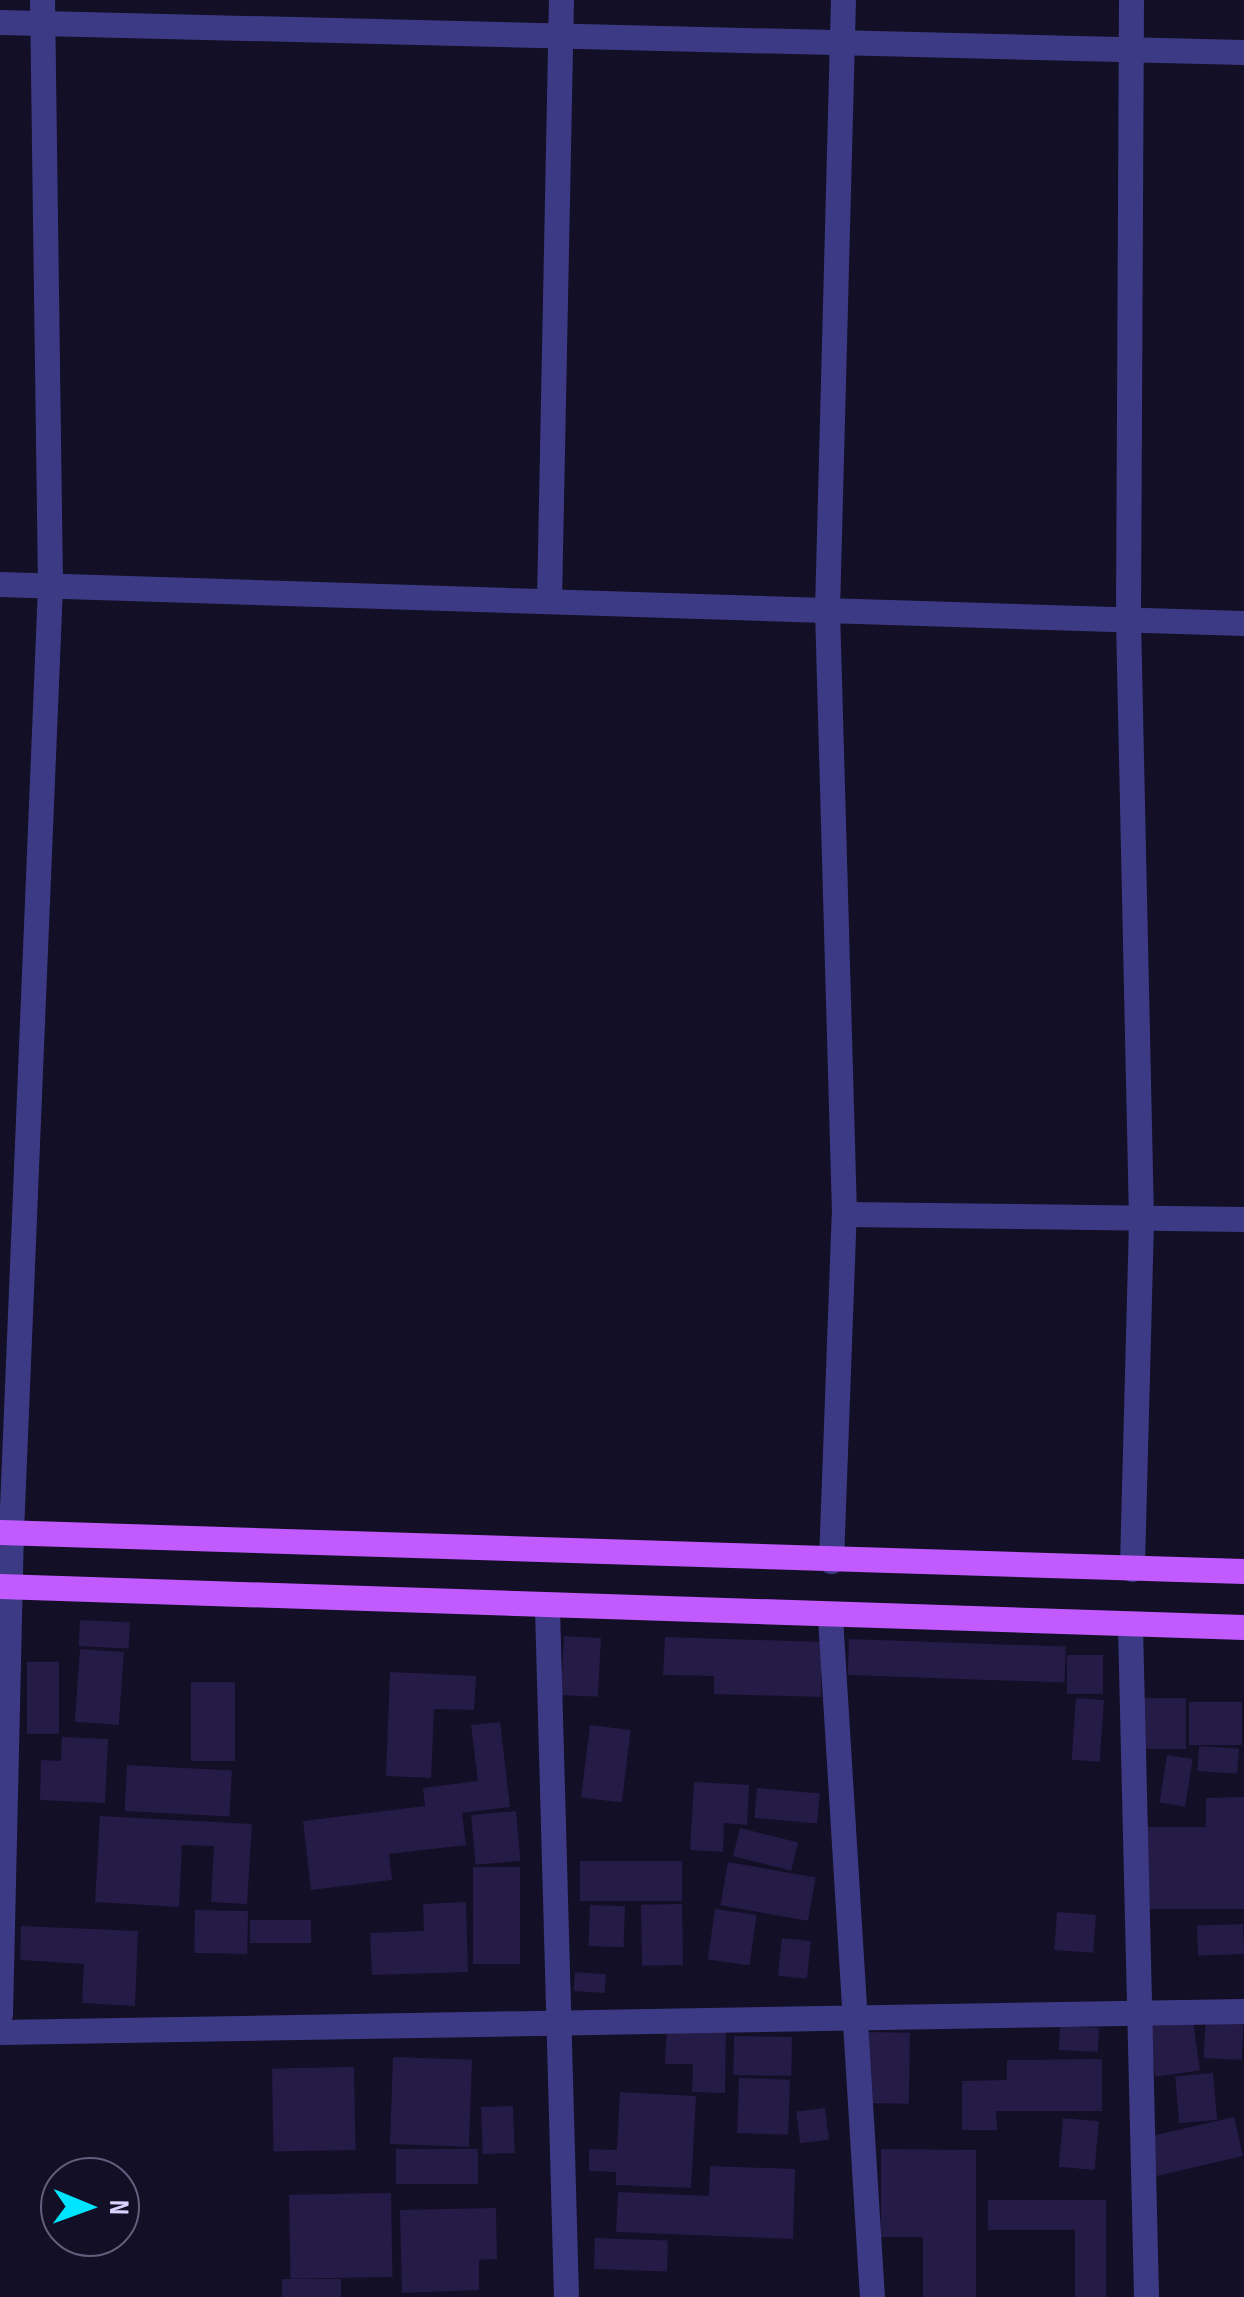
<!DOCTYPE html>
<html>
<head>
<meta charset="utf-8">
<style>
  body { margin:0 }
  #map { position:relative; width:1244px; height:2297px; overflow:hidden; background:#130f26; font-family:"Sofia Sans Condensed",sans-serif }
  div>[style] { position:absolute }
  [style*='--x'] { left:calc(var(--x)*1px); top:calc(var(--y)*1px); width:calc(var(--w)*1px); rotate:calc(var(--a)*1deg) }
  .building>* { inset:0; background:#241b47; transform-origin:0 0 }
  .minor>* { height:25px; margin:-12.5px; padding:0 12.5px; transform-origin:12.5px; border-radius:12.5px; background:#3d3a85 }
  .major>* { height:25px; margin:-12.5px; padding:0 12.5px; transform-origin:12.5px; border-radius:12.5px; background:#c25bff }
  span { translate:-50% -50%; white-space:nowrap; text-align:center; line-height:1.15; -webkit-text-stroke:8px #130f26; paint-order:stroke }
  .north { position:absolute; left:40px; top:2157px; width:100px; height:100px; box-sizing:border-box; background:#130f26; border:2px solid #625e7d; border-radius:50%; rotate:91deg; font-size:28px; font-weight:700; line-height:40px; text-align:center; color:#d9d4ff }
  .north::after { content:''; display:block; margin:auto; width:35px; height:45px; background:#00e5ff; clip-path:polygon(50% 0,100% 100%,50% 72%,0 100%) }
</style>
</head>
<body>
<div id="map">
  <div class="building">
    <div style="left:80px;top:1620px;width:50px;height:26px;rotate:3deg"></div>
    <div style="left:564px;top:1636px;width:37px;height:59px;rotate:3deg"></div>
    <div style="clip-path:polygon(665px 1637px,822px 1642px,821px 1697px,714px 1694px,714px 1676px,663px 1675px)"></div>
    <div style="left:849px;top:1639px;width:217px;height:36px;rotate:2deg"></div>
    <div style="left:80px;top:1649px;width:44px;height:73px;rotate:4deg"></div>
    <div style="left:1067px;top:1655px;width:36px;height:39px"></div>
    <div style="left:27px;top:1662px;width:32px;height:72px"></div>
    <div style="clip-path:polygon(390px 1672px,476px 1676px,474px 1710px,434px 1709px,431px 1778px,386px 1776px)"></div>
    <div style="left:191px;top:1682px;width:44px;height:79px"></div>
    <div style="left:1076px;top:1698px;width:28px;height:62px;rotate:4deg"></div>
    <div style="left:1144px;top:1698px;width:42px;height:51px"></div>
    <div style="left:1189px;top:1702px;width:53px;height:43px"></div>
    <div style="clip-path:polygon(500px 1722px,510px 1807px,462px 1813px,466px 1845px,389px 1854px,392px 1880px,311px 1890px,303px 1821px,425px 1806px,423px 1788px,478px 1781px,471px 1725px)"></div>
    <div style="left:590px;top:1725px;width:41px;height:73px;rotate:7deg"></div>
    <div style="clip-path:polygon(62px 1737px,108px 1739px,105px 1803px,40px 1800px,41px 1760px,61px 1761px)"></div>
    <div style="left:1199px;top:1746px;width:40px;height:25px;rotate:4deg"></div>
    <div style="left:1167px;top:1755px;width:26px;height:48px;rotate:9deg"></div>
    <div style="left:127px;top:1765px;width:105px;height:46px;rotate:3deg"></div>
    <div style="clip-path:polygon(694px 1782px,749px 1785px,747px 1825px,724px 1823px,723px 1852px,690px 1850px)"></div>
    <div style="left:757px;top:1788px;width:63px;height:30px;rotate:5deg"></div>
    <div style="clip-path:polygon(1244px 1797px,1244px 1909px,1145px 1909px,1145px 1827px,1206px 1827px,1206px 1798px)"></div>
    <div style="left:516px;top:1811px;width:50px;height:45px;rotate:85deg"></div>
    <div style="clip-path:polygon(100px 1816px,252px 1824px,247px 1904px,211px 1902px,214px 1846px,182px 1845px,179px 1907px,95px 1902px)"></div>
    <div style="left:740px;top:1828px;width:60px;height:29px;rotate:14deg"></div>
    <div style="left:580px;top:1861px;width:102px;height:40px"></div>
    <div style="left:728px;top:1862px;width:89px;height:44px;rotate:10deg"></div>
    <div style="left:473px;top:1867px;width:47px;height:97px"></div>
    <div style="clip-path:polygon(466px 1902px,468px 1972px,372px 1975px,370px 1933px,424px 1931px,423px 1904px)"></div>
    <div style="left:682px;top:1904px;width:61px;height:41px;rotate:89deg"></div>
    <div style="left:590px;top:1905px;width:35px;height:41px;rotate:2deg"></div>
    <div style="left:715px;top:1909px;width:42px;height:51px;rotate:8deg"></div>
    <div style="left:195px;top:1910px;width:53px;height:43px;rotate:1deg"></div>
    <div style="left:1057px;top:1912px;width:39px;height:38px;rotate:4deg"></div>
    <div style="left:311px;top:1920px;width:23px;height:61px;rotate:90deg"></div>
    <div style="left:1243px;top:1924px;width:30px;height:46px;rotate:88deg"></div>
    <div style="clip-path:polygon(21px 1926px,138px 1931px,135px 2006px,82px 2003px,84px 1964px,20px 1960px)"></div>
    <div style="left:782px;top:1938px;width:29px;height:38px;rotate:6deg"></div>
    <div style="left:575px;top:1972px;width:31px;height:19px;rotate:4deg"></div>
    <div style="left:1192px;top:2014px;width:57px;height:45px;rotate:82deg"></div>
    <div style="left:1206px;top:2014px;width:38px;height:44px;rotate:3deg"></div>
    <div style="left:1060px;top:2026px;width:39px;height:24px;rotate:3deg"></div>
    <div style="clip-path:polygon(667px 2027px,726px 2029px,725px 2093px,692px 2092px,693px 2064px,665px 2064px)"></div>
    <div style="left:866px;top:2032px;width:44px;height:71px;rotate:1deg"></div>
    <div style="left:734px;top:2036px;width:58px;height:39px;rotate:1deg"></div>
    <div style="left:393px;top:2057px;width:79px;height:87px;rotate:2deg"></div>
    <div style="clip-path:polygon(1102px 2059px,1102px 2111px,996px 2111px,997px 2130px,962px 2130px,962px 2081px,1007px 2080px,1007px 2060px)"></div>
    <div style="left:354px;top:2067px;width:83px;height:82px;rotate:89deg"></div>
    <div style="left:1213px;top:2073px;width:47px;height:38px;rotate:85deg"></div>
    <div style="left:739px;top:2078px;width:51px;height:55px;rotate:2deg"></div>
    <div style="clip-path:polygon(620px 2092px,696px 2096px,691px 2188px,616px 2185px,616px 2172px,589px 2171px,589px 2149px,617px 2150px)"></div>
    <div style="left:513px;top:2106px;width:47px;height:32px;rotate:88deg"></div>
    <div style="left:825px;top:2108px;width:32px;height:29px;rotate:83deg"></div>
    <div style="left:1234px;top:2117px;width:40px;height:89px;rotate:77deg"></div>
    <div style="left:1063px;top:2118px;width:36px;height:49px;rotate:5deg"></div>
    <div style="left:478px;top:2149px;width:35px;height:82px;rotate:90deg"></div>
    <div style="clip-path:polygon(881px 2149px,976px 2150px,976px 2297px,923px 2297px,923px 2237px,881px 2237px)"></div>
    <div style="clip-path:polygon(710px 2166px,795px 2169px,793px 2239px,616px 2232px,618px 2192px,709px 2196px)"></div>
    <div style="left:391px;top:2193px;width:84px;height:102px;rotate:89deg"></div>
    <div style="clip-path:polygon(988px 2200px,1106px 2200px,1106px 2297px,1075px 2297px,1075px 2230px,988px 2230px)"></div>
    <div style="clip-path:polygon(496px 2208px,497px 2259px,479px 2260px,479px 2290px,402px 2293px,400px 2210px)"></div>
    <div style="left:595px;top:2238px;width:73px;height:31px;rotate:2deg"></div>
    <div style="left:341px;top:2279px;width:18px;height:59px;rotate:90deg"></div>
  </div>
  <div class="minor">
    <div style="--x:1131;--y:0;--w:619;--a:90.28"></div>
    <div style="--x:1128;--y:619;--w:602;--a:88.76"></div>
    <div style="--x:1141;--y:1221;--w:348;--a:91.5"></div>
    <div style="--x:0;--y:22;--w:1244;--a:1.38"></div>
    <div style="--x:0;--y:584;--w:1245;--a:1.8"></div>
    <div style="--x:549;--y:601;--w:601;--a:-88.86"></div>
    <div style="--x:844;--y:1214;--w:400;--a:0.7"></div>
    <div style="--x:831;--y:1561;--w:347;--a:-87.9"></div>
    <div style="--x:844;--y:1214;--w:604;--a:-91.61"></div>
    <div style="--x:827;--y:610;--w:610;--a:-88.5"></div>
    <div style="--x:547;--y:1608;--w:689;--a:88.42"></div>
    <div style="--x:830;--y:1617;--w:681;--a:86.47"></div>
    <div style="--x:1130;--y:1626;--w:671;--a:88.63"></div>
    <div style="--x:0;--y:2014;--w:482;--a:-88.7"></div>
    <div style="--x:11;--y:1532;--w:947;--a:-87.64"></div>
    <div style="--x:50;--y:586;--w:586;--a:-90.78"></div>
    <div style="--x:0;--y:2032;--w:1244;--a:-0.97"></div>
  </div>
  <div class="major">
    <div style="--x:0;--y:1532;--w:1245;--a:1.8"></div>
    <div style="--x:0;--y:1586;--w:1245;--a:1.89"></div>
  </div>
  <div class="north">N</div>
</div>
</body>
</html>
